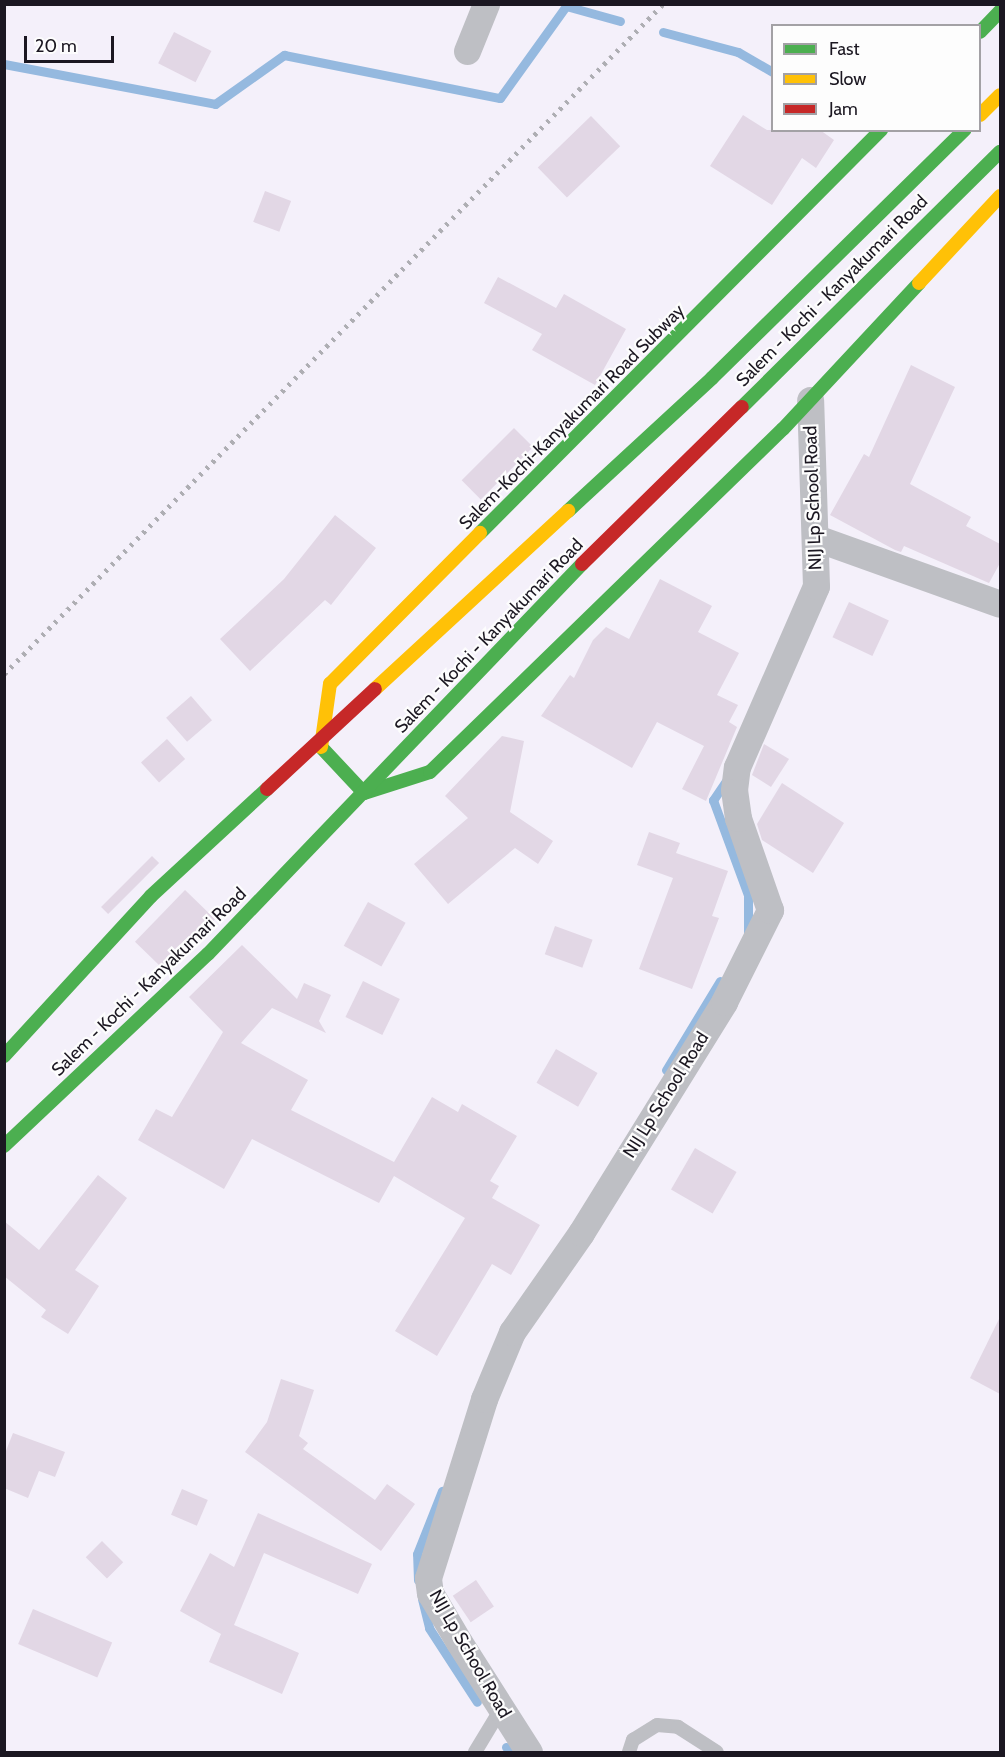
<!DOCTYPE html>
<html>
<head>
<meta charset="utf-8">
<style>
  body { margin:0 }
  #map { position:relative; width:1005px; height:1757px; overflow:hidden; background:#f4f0fa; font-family:Cabin,sans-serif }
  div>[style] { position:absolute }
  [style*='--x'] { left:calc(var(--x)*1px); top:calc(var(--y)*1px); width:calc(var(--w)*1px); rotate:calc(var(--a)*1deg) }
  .stream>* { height:9px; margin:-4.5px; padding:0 4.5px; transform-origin:4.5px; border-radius:4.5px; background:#95b9df }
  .building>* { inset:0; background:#e2d7e5; transform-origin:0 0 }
  .lane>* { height:14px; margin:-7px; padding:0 7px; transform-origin:7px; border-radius:7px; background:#bebfc4 }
  .street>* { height:27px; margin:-13.5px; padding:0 13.5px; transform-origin:13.5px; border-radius:13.5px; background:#bebfc4 }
  .fast>* { height:14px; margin:-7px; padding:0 7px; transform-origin:7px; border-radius:7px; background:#4caf50 }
  .slow>* { height:14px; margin:-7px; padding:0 7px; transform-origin:7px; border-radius:7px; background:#ffc107 }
  .jam>* { height:14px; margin:-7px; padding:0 7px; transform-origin:7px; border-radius:7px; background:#c62828 }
  .rail>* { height:4.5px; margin-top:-2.25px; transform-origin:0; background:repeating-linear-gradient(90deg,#aeaeb3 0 3px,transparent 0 9px) }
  span { translate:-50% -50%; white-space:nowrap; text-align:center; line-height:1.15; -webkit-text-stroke:4.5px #fdfdfd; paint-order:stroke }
  .street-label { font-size:18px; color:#1b1721 }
  .frame { position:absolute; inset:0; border:6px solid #1b1721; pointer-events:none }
  .legend { position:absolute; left:771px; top:24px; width:210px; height:108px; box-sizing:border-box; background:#fdfdfd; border:2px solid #a3a1a5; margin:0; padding:8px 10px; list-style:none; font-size:18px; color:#1b1721 }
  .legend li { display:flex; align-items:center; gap:12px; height:30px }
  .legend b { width:30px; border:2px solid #a3a1a5 }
  .scale { position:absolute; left:24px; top:36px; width:90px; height:27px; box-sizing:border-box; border:3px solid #1b1721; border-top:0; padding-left:8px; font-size:18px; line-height:21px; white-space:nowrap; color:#1b1721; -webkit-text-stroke:4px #fdfdfd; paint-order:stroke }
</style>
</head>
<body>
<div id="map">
  <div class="stream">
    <div style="--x:663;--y:32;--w:78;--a:14.9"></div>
    <div style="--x:738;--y:52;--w:39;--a:30"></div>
    <div style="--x:4;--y:64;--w:215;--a:10.7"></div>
    <div style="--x:215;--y:104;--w:85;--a:-35.4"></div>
    <div style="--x:284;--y:55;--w:220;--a:11.3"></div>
    <div style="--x:500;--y:98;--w:113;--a:-54.3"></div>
    <div style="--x:566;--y:6;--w:56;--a:15.5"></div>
    <div style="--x:728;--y:778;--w:27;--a:124"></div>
    <div style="--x:713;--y:800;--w:101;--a:69.8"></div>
    <div style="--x:748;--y:895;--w:39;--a:90"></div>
    <div style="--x:666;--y:1070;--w:104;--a:-58.8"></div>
    <div style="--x:418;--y:1580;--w:26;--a:-92"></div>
    <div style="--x:417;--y:1554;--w:68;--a:-68.4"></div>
    <div style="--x:422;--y:1599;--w:30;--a:76"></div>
    <div style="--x:429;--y:1628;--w:88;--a:57"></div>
    <div style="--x:506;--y:1747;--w:6;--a:51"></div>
  </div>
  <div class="building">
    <div style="left:174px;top:32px;width:42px;height:35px;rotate:27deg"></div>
    <div style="clip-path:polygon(743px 115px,767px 130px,820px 130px,834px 140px,816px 168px,802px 158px,772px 205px,710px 166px)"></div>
    <div style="left:591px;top:116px;width:42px;height:74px;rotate:46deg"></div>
    <div style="left:265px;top:191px;width:28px;height:33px;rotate:21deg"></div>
    <div style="clip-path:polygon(498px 277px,556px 308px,564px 294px,626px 329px,595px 385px,532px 350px,542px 334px,484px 303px)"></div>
    <div style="clip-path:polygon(911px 365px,955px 387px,910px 484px,971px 517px,966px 526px,1000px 544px,1000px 563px,989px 583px,904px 546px,901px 552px,895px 550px,830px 515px,864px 454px,869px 457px)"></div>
    <div style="left:514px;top:428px;width:27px;height:74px;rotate:45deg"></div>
    <div style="clip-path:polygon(335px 515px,376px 548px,331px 605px,325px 600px,250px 671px,220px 639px,284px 579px)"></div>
    <div style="clip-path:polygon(660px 579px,712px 606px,698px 632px,739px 653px,717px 695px,738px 705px,729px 722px,737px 727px,706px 801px,682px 789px,704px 746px,657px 722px,632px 768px,541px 716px,570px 675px,574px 678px,593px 640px,606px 627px,629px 639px)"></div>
    <div style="left:849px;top:602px;width:44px;height:39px;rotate:25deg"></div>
    <div style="left:191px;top:696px;width:32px;height:33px;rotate:49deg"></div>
    <div style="clip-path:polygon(502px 736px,524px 741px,510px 812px,553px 841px,538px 864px,515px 848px,448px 904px,414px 864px,468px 818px,445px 796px)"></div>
    <div style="left:167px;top:739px;width:27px;height:35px;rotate:48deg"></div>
    <div style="clip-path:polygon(764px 744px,789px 759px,771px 787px,752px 775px)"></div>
    <div style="clip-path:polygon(782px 783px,844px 823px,813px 873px,762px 840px,757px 824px)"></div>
    <div style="clip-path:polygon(649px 832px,680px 843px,676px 853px,728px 871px,712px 916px,719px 918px,692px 989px,639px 969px,673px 878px,637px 865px)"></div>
    <div style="left:152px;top:856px;width:10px;height:72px;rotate:45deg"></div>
    <div style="left:185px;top:890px;width:42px;height:72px;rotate:44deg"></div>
    <div style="left:368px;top:902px;width:43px;height:50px;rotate:29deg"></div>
    <div style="left:555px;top:926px;width:40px;height:30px;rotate:20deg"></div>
    <div style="clip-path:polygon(242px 945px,297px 999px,304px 983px,331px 995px,319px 1021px,326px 1033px,272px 1008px,241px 1043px,308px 1080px,291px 1110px,394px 1162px,432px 1097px,458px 1112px,462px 1104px,517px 1136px,490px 1181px,499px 1186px,492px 1198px,540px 1225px,511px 1275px,492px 1264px,437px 1356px,395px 1331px,465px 1218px,394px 1176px,379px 1203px,252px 1139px,224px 1189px,138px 1140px,156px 1109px,172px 1117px,223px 1032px,189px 997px)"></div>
    <div style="left:363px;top:981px;width:41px;height:40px;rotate:26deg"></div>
    <div style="left:556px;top:1049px;width:48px;height:39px;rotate:30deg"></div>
    <div style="left:695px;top:1148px;width:48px;height:48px;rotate:30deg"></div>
    <div style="clip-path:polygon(98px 1175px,127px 1198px,75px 1270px,99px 1286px,68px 1334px,41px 1317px,46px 1310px,4px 1276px,4px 1221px,39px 1250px)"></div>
    <div style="clip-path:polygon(1000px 1317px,1000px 1394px,970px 1378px)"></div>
    <div style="clip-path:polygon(281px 1379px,314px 1390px,299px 1436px,308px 1443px,303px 1449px,375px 1500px,387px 1484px,415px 1504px,381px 1551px,245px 1452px,267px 1422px)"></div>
    <div style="clip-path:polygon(13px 1433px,65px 1452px,55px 1477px,39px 1471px,28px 1498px,4px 1488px,4px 1456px)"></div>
    <div style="left:182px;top:1489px;width:28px;height:28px;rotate:23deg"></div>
    <div style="clip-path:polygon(258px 1513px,372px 1564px,358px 1594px,264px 1553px,234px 1625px,299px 1653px,282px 1694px,209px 1662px,221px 1634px,180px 1611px,210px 1553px,234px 1567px)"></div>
    <div style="left:102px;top:1541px;width:30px;height:23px;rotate:45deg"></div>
    <div style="left:476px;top:1580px;width:32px;height:28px;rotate:56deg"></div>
    <div style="left:33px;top:1609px;width:86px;height:38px;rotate:23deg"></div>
  </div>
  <div class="lane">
    <div style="--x:475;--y:1752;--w:50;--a:-58.8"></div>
    <div style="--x:629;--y:1752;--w:13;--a:-72"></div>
    <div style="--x:633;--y:1740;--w:28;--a:-32"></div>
    <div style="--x:657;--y:1725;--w:21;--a:5"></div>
    <div style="--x:678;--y:1727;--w:46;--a:32.7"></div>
  </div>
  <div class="street">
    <div style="--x:467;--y:51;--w:51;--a:-68"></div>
    <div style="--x:816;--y:538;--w:195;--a:19.7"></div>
    <div style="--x:529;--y:1752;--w:130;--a:-122.5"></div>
    <div style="--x:459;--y:1642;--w:57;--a:-120.6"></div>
    <div style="--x:430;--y:1593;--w:15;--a:-98"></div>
    <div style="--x:428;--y:1578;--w:188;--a:-72.6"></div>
    <div style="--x:484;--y:1399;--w:73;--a:-67.3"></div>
    <div style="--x:512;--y:1332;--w:121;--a:-55.1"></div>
    <div style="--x:581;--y:1233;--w:272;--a:-58.2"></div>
    <div style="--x:724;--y:1002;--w:103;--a:-63.4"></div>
    <div style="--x:770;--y:910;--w:97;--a:-109.2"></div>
    <div style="--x:738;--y:818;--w:28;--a:-98"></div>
    <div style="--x:734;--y:790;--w:23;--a:-83"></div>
    <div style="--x:737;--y:767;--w:197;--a:-66.4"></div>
    <div style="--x:816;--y:586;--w:186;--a:-91.8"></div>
  </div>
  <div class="fast">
    <div style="--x:980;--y:32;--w:29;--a:-46"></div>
    <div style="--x:742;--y:407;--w:363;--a:-44.7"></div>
    <div style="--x:568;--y:511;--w:196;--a:-42.7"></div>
    <div style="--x:712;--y:378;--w:354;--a:-44.5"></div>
    <div style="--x:480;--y:533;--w:569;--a:-45.14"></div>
    <div style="--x:321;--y:747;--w:63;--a:46.9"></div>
    <div style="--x:364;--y:793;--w:69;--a:-17.7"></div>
    <div style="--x:430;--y:772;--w:492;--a:-44.2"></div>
    <div style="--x:783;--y:429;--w:200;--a:-47"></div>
    <div style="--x:4;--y:1056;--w:217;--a:-47.4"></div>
    <div style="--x:151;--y:896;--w:158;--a:-42.7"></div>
    <div style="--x:4;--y:1146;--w:280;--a:-43.3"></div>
    <div style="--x:208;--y:954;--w:540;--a:-46.2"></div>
  </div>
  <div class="slow">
    <div style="--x:980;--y:115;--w:28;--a:-45"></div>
    <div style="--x:919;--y:283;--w:119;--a:-47"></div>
    <div style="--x:375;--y:689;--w:263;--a:-42.7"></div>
    <div style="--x:321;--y:747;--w:64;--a:-81.9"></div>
    <div style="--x:330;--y:684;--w:213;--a:-45.2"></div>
  </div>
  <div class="jam">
    <div style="--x:582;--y:564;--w:224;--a:-44.5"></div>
    <div style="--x:267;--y:789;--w:147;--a:-42.8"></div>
  </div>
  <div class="rail">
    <div style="--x:4;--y:674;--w:940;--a:-45.47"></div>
  </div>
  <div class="street-label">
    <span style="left:832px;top:291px;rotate:-45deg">Salem - Kochi - Kanyakumari Road</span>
    <span style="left:572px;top:417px;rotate:-45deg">Salem-Kochi-Kanyakumari Road Subway</span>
    <span style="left:813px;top:498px;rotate:-92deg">NIJ Lp School Road</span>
    <span style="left:489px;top:636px;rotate:-46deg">Salem - Kochi - Kanyakumari Road</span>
    <span style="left:149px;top:982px;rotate:-44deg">Salem - Kochi - Kanyakumari Road</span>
    <span style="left:666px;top:1095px;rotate:-58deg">NIJ Lp School Road</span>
    <span style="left:470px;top:1654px;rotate:60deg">NIJ Lp School Road</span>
  </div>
  <div class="frame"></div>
  <ul class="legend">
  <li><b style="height:8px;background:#4caf50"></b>Fast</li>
  <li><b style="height:8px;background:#ffc107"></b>Slow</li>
  <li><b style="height:8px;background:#c62828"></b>Jam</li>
  </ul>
  <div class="scale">20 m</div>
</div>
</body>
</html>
